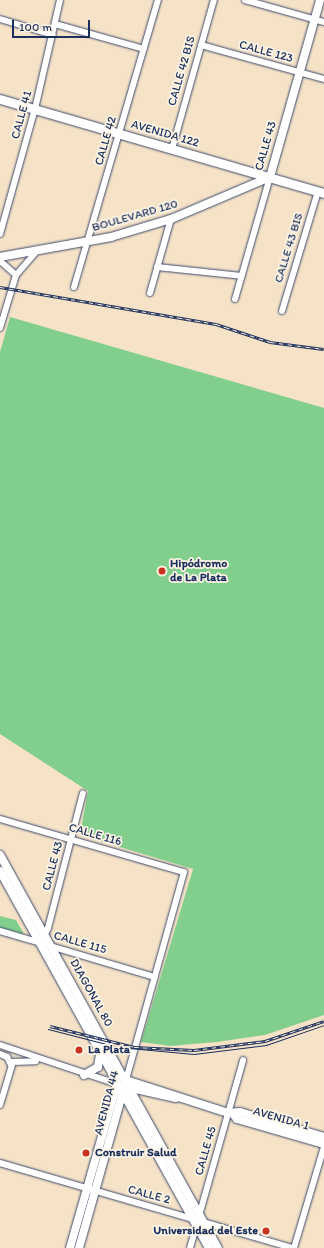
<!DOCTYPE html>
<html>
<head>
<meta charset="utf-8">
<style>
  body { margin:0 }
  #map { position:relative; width:324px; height:1248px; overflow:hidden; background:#f5e2c7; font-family:Itim,sans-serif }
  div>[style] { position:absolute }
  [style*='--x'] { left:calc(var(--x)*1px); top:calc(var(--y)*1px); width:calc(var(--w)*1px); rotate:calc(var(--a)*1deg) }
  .green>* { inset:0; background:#82cf8d }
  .roads { filter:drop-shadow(0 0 1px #3c4a6e) drop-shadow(0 0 1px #3c4a6e) }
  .minor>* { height:6px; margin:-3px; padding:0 3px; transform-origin:3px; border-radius:3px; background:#fff }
  .major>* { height:8px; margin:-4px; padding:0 4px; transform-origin:4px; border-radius:4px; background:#fff }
  .highway>* { height:9px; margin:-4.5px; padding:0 4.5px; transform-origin:4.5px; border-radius:4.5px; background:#fff }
  .tram>* { height:1px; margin:-0.5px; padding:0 0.5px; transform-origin:0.5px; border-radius:0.5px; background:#1b2f5e }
  .rail>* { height:3px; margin-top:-1.5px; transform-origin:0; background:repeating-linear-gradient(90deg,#fcf5e5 0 4.5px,#1b2f5e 0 9px); box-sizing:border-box; border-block:1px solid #1b2f5e }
  .dots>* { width:11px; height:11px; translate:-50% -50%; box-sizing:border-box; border:2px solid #fcf5e5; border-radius:50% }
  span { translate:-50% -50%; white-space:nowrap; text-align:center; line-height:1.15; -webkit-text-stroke:3.5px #fcf5e5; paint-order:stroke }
  .street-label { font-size:12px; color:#1b2f5e }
  .poi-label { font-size:12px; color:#1b2f5e; font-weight:700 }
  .left { translate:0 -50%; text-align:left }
  .right { translate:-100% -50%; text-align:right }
  .scale { position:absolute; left:12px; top:20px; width:78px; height:18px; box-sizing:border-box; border:2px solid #1b2f5e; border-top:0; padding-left:5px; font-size:12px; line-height:14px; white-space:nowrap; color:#1b2f5e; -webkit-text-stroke:3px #fcf5e5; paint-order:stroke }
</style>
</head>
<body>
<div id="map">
  <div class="green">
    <div style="clip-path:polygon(10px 317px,324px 408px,324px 1015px,265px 1035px,217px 1042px,170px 1046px,141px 1042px,193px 869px,80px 835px,88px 791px,0 734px,0 352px)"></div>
    <div style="clip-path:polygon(0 916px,16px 920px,24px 934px,0 928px)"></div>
  </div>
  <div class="roads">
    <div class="minor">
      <div style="--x:245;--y:0;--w:82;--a:15.6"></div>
      <div style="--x:0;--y:19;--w:55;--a:16.8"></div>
      <div style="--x:55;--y:24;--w:92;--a:15.7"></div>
      <div style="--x:201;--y:45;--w:128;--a:15.5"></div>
      <div style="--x:172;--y:149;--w:155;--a:-74.3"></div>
      <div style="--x:0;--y:234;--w:130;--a:-74.4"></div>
      <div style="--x:35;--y:109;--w:112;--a:-77.1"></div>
      <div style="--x:0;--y:261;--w:21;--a:41"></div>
      <div style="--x:157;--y:267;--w:85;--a:6"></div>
      <div style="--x:74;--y:287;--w:299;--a:-73.7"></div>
      <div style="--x:150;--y:293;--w:77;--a:-74.2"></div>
      <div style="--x:235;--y:299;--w:127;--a:-74"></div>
      <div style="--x:282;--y:311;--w:125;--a:-73.3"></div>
      <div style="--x:0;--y:328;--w:55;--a:-73.2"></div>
      <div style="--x:16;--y:275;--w:30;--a:-49"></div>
      <div style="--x:0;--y:819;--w:191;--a:16.1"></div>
      <div style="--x:184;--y:872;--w:216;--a:105.6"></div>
      <div style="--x:0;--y:931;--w:43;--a:16.3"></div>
      <div style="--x:43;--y:938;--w:11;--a:-63"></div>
      <div style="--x:48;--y:928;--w:139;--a:-75.5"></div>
      <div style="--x:50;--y:946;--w:109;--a:16.6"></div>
      <div style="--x:0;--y:1045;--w:123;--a:18.4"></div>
      <div style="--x:0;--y:1054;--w:8;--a:23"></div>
      <div style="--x:7;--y:1057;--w:9;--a:63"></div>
      <div style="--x:0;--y:1105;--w:45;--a:-73.2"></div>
      <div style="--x:13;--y:1062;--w:23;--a:-2"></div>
      <div style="--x:0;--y:1163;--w:304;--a:16.2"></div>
      <div style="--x:199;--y:1216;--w:162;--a:-74.2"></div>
      <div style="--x:190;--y:1248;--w:25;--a:-74"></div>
      <div style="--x:294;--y:1248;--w:105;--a:-73.5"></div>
    </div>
    <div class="major">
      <div style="--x:0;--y:257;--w:113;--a:-10.2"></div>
      <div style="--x:111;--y:237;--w:63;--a:-16.7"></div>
      <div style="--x:171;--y:219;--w:108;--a:-23"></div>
      <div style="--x:270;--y:177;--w:184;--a:-74.2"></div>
      <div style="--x:0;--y:855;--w:449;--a:61"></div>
      <div style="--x:0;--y:871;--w:431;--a:61"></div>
      <div style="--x:84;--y:1075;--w:16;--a:-30"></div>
      <div style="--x:98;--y:1067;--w:12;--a:-81"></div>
      <div style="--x:126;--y:1080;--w:107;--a:17.9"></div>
      <div style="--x:228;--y:1113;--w:12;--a:-5"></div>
      <div style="--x:240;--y:1112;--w:88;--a:16.6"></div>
      <div style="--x:127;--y:1087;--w:50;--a:12.7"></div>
      <div style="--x:233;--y:1114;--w:6;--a:51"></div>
      <div style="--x:237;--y:1119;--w:91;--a:16"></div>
      <div style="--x:70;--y:1248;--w:171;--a:-74"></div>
      <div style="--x:79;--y:1248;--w:163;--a:-74.3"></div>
    </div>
    <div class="highway">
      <div style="--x:0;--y:99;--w:337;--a:16.2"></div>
    </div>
  </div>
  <div class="tram">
    <div style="--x:48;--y:1029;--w:72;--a:14.4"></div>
    <div style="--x:118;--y:1047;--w:76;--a:5.3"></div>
    <div style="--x:194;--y:1054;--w:73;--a:-7.1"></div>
    <div style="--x:266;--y:1045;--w:61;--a:-19"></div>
  </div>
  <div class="rail">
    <div style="--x:0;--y:287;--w:219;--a:9.7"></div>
    <div style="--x:216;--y:324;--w:57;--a:18.4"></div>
    <div style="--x:270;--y:342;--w:54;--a:7.4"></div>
    <div style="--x:50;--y:1026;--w:87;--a:14"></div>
    <div style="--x:134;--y:1047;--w:60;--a:2.9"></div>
    <div style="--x:194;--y:1050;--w:72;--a:-7.2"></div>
    <div style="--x:265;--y:1041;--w:62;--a:-18.7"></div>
  </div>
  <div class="dots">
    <div style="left:162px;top:571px;background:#c8321e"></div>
    <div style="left:79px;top:1050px;background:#c8321e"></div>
    <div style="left:86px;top:1153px;background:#c8321e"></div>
    <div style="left:266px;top:1231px;background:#c8321e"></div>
  </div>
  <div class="street-label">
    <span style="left:266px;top:52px;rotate:15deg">CALLE 123</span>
    <span style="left:182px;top:71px;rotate:-74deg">CALLE 42 BIS</span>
    <span style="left:22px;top:115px;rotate:-75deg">CALLE 41</span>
    <span style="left:165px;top:134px;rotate:16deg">AVENIDA 122</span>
    <span style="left:106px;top:141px;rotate:-74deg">CALLE 42</span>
    <span style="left:266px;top:146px;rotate:-74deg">CALLE 43</span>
    <span style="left:135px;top:216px;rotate:-16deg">BOULEVARD 120</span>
    <span style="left:289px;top:248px;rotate:-73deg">CALLE 43 BIS</span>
    <span style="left:95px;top:835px;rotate:16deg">CALLE 116</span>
    <span style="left:53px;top:866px;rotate:-75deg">CALLE 43</span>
    <span style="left:80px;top:943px;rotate:16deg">CALLE 115</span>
    <span style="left:91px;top:993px;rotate:61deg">DIAGONAL 80</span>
    <span style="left:107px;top:1103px;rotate:-75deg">AVENIDA 44</span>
    <span style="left:281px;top:1119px;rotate:16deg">AVENIDA 1</span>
    <span style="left:206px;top:1151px;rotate:-74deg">CALLE 45</span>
    <span style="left:149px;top:1195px;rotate:15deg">CALLE 2</span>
  </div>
  <div class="poi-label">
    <span class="left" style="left:170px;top:571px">Hipódromo<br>de La Plata</span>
    <span class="left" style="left:88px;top:1050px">La Plata</span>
    <span class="left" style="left:95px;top:1153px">Construir Salud</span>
    <span class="right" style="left:258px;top:1231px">Universidad del Este</span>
  </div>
  <div class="scale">100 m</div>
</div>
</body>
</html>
